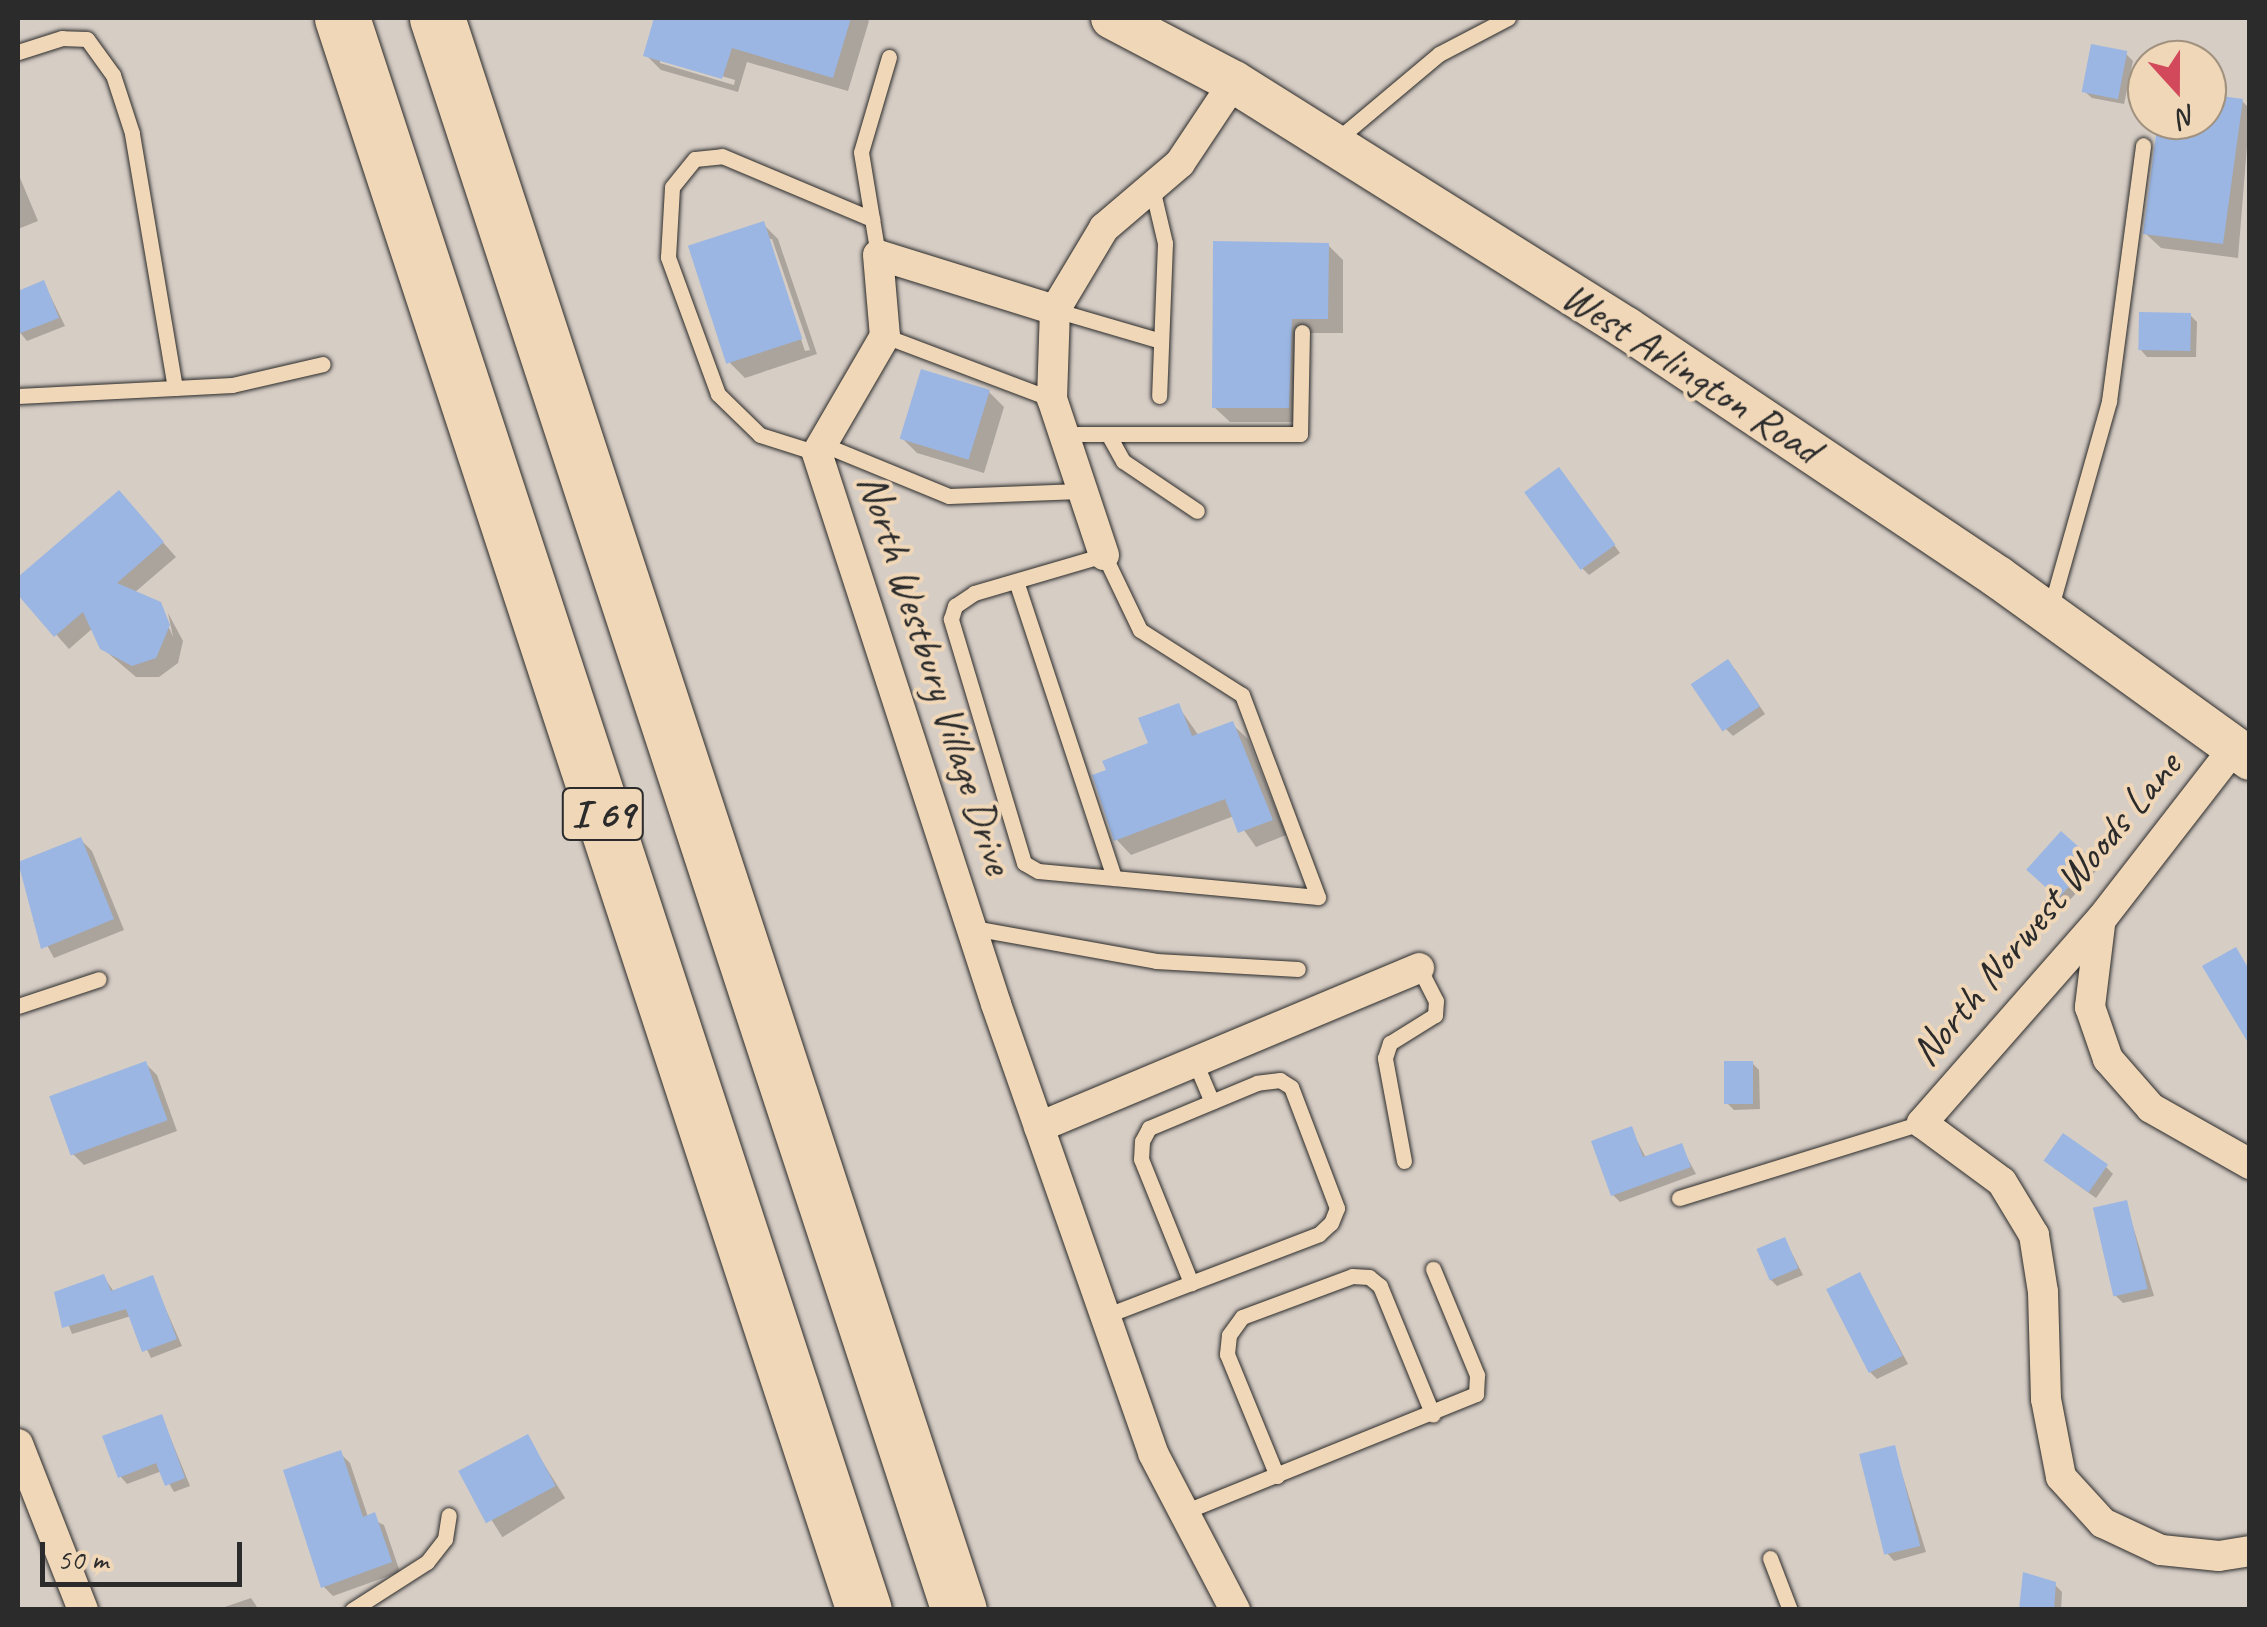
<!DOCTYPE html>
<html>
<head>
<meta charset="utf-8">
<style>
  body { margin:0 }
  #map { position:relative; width:2267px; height:1627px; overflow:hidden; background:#d6cdc5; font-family:Caveat,sans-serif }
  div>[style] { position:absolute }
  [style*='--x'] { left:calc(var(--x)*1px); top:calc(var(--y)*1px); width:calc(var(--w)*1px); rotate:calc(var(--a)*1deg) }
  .shadow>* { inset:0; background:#0003; transform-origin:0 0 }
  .building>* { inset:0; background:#9bb6e2; transform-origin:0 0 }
  .roads { filter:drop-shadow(0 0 2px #2b2b2b) drop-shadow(0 0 2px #2b2b2b) }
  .lane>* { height:15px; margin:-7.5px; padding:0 7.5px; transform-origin:7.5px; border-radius:7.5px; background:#f0d7b8 }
  .street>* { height:30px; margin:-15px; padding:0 15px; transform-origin:15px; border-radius:15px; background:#f0d7b8 }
  .secondary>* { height:42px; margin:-21px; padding:0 21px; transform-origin:21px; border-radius:21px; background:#f0d7b8 }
  .highway>* { height:55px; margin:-27.5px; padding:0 27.5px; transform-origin:27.5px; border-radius:27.5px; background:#f0d7b8 }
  span { translate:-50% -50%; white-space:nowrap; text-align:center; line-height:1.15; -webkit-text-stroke:8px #f0d7b8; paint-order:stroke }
  .shield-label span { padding:2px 8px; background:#f0d7b8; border:2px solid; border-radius:8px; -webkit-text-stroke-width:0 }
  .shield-label { font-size:40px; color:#2b2b2b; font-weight:700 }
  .street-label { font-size:42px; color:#2b2b2b }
  .frame { position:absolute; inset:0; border:20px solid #2b2b2b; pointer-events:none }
  .north { position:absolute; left:2127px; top:40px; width:100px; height:100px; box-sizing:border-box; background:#f0d7b8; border:2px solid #a19280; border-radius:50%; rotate:159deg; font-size:28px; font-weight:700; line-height:40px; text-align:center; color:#2b2b2b }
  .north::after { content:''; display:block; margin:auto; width:35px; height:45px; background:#d1495b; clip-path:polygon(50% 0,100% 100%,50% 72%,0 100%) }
  .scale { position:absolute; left:40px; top:1542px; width:202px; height:45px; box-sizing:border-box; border:5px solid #2b2b2b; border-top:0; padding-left:12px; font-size:30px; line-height:35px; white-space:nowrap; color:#2b2b2b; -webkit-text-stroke:8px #f0d7b8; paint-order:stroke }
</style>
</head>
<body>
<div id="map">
  <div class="shadow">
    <div style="clip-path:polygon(evenodd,657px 18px,866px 18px,869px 21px,848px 91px,747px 62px,738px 92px,661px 70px,646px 55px,657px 18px,660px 58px,735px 80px,734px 85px,660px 63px,660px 58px)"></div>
    <div style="clip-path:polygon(2126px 54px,2133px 61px,2124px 104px,2092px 98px,2084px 91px)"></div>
    <div style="clip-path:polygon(2207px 97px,2242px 101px,2250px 109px,2238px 258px,2161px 248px,2145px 233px,2161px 120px,2207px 120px)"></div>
    <div style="clip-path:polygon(18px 173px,38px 221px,18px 229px)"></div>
    <div style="clip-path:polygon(evenodd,763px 224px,778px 239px,817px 354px,745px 378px,730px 363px,763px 224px,767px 239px,772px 239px,810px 350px,805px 351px,767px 239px)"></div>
    <div style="clip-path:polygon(1328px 245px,1343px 260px,1343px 333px,1306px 333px,1304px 422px,1230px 422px,1214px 407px)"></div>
    <div style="clip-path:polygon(44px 283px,65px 326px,27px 341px,18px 330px,18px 296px)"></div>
    <div style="clip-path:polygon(2190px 315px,2197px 322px,2196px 357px,2147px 357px,2140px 349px)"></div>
    <div style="clip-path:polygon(989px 392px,1004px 407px,984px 473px,917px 453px,902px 438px)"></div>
    <div style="clip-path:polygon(1565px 478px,1620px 553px,1589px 575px,1582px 568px)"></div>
    <div style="clip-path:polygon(119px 493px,176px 557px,134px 593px,159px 604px,173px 637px,168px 613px,183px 641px,178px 663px,159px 677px,136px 677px,102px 648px,93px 628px,69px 649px,18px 591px,18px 580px)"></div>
    <div style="clip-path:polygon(1735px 669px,1765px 714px,1733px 736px,1726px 729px)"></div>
    <div style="clip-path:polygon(1178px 706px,1199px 736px,1232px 724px,1248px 739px,1286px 835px,1256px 847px,1234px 816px,1131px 855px,1116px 839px,1151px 744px)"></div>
    <div style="left:2061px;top:835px;width:50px;height:47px;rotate:42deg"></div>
    <div style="clip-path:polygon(80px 839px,92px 851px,124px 930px,54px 958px,33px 920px,40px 917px)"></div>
    <div style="clip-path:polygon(1752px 1063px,1759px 1070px,1760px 1109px,1734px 1110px,1727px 1103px)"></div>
    <div style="clip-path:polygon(146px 1064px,157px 1075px,177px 1131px,84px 1165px,73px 1154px,102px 1088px,100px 1080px)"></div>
    <div style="clip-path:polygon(1631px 1129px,1646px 1158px,1681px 1146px,1696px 1174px,1620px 1202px,1613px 1195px)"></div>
    <div style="clip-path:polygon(2106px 1167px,2113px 1174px,2096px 1198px,2054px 1168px)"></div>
    <div style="clip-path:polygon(2126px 1203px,2154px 1296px,2123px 1303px,2116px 1296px)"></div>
    <div style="clip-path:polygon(1785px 1240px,1803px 1275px,1777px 1286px,1770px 1279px)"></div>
    <div style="clip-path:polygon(1860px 1275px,1908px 1364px,1877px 1379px,1870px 1372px)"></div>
    <div style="clip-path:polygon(104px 1277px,114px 1292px,152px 1278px,182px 1346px,151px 1358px,131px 1316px,72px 1334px,57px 1294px)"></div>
    <div style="clip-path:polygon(162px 1417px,190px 1486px,174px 1492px,162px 1471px,127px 1484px,120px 1476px)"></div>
    <div style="left:527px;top:1437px;width:72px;height:74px;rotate:58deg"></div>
    <div style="clip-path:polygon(1894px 1448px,1926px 1552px,1894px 1561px,1887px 1553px)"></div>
    <div style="clip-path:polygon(340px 1453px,350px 1463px,368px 1517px,384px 1525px,400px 1572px,333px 1596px,323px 1586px)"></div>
    <div style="clip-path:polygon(2055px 1585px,2062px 1592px,2061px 1610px,2021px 1610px)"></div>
    <div style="clip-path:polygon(251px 1598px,259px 1610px,216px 1610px)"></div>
  </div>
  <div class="building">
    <div style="clip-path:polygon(654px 18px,851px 18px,833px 78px,732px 48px,722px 79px,643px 56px)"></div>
    <div style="left:2091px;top:44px;width:37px;height:49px;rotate:11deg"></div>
    <div style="clip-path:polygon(2207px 94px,2243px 99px,2223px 244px,2143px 234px,2158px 120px,2207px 120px)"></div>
    <div style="left:764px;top:221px;width:124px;height:80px;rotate:72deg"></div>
    <div style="clip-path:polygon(1213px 241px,1329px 243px,1328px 319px,1292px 319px,1289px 408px,1212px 408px)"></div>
    <div style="clip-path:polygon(44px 280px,59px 318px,18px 334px,18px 291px)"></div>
    <div style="left:2139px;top:312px;width:52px;height:38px;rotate:1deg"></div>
    <div style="left:921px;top:369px;width:72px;height:73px;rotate:17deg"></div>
    <div style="left:1559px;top:467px;width:96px;height:43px;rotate:54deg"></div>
    <div style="clip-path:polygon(119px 490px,164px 542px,117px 583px,161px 602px,170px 625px,156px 658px,132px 666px,100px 649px,83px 612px,54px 637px,18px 595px,18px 577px)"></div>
    <div style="left:1728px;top:659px;width:57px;height:45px;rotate:56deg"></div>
    <div style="clip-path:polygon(1179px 703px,1192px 736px,1233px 721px,1273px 820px,1238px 833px,1225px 799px,1114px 841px,1092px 775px,1106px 770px,1102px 761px,1148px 743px,1138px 718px)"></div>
    <div style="left:2061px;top:831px;width:43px;height:52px;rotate:42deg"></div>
    <div style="clip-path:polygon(81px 837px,114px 919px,41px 949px,18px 862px)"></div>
    <div style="clip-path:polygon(2236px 947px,2250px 971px,2250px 1046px,2202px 966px)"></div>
    <div style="left:146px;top:1061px;width:63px;height:103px;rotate:70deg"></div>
    <div style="left:1724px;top:1061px;width:29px;height:43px"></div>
    <div style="clip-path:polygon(1632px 1126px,1643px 1157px,1682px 1143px,1691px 1167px,1611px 1196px,1591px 1141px)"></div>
    <div style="left:2063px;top:1133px;width:55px;height:34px;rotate:35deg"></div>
    <div style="left:2127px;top:1200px;width:91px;height:35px;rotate:77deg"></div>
    <div style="left:1785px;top:1237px;width:34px;height:31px;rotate:67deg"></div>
    <div style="left:1860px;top:1272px;width:94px;height:38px;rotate:63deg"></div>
    <div style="clip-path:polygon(104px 1274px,111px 1291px,153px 1275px,177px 1339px,142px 1352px,126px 1309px,62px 1328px,54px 1292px)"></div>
    <div style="clip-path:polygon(162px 1414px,185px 1478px,165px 1486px,156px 1463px,118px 1478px,102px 1436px)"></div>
    <div style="left:528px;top:1434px;width:59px;height:79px;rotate:62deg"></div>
    <div style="left:1895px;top:1445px;width:104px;height:37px;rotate:76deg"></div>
    <div style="clip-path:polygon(341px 1450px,363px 1517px,375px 1512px,392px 1562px,321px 1588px,283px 1470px)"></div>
    <div style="clip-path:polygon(2023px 1572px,2056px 1582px,2054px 1610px,2019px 1610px)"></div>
  </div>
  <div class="roads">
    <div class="lane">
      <div style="--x:1333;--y:143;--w:138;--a:-40"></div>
      <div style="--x:1439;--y:54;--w:78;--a:-27.6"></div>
      <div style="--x:1152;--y:188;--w:57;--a:76.7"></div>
      <div style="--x:1165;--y:243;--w:153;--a:92.2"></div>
      <div style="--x:878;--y:255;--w:104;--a:-99.4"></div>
      <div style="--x:861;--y:152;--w:99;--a:-73.6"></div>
      <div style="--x:1055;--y:310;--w:110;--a:16.3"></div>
      <div style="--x:885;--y:336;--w:178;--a:20.7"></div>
      <div style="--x:175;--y:388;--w:57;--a:-3"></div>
      <div style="--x:232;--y:385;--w:93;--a:-13"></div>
      <div style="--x:18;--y:396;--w:157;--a:-2.9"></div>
      <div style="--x:175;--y:388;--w:259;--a:-99.6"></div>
      <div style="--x:132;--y:133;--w:61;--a:-108.1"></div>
      <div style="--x:113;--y:75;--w:44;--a:-125.8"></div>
      <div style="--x:87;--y:39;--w:25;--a:-178"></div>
      <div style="--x:62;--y:38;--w:46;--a:162.3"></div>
      <div style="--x:1062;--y:434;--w:238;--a:0"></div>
      <div style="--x:1300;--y:434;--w:102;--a:-88.9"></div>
      <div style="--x:1108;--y:434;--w:31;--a:61"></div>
      <div style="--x:1123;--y:461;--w:89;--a:34"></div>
      <div style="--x:822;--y:444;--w:137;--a:22.3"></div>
      <div style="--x:949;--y:496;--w:131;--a:-2.2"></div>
      <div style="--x:817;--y:453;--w:60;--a:-162.5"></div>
      <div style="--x:760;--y:435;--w:59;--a:-135.7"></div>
      <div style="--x:718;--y:394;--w:146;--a:-110.1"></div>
      <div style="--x:668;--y:257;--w:70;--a:-86.7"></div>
      <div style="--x:672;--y:187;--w:36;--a:-51"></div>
      <div style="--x:695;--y:159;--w:27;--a:-6"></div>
      <div style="--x:722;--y:156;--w:163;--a:22.8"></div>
      <div style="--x:1104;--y:555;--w:83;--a:64.4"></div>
      <div style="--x:1140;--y:630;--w:121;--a:32.5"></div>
      <div style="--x:1242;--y:695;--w:216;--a:69.4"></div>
      <div style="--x:1318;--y:897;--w:281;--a:-174.7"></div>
      <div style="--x:1038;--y:871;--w:16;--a:-150"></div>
      <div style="--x:1024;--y:863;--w:255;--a:-106.7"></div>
      <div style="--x:951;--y:619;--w:14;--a:-73"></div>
      <div style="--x:955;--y:606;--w:23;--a:-34"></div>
      <div style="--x:974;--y:593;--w:135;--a:-16.3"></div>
      <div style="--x:1016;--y:581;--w:313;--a:71.7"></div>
      <div style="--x:2050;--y:610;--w:217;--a:-74.2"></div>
      <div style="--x:2109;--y:401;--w:258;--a:-82.4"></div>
      <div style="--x:973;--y:928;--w:186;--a:10.2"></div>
      <div style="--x:1156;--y:961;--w:142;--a:3.2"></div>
      <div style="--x:18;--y:1006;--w:85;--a:-18.4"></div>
      <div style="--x:1195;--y:1062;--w:43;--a:67"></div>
      <div style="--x:1404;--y:1161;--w:105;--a:-100.5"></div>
      <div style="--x:1385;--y:1058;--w:16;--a:-72"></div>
      <div style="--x:1390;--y:1043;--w:53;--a:-31.9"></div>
      <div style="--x:1435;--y:1015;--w:14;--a:-86"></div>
      <div style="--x:1436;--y:1001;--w:37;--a:-117"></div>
      <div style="--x:1679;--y:1198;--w:254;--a:-17.2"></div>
      <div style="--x:1105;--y:1316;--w:92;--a:-21"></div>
      <div style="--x:1191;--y:1283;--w:137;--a:-20.9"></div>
      <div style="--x:1319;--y:1234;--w:16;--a:-43"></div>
      <div style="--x:1331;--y:1223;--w:16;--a:-68"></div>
      <div style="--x:1337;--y:1208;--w:129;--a:-110.8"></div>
      <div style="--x:1291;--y:1087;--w:13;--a:-148"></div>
      <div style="--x:1280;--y:1080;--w:23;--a:173"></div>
      <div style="--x:1257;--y:1083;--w:117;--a:157.4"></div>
      <div style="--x:1149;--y:1128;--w:15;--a:118"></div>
      <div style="--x:1142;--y:1141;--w:18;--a:93"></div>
      <div style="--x:1141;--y:1159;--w:134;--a:68"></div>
      <div style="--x:1277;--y:1476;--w:132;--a:-112.3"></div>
      <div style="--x:1227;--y:1354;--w:19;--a:-84"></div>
      <div style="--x:1229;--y:1335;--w:22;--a:-54"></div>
      <div style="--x:1242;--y:1317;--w:117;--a:-20.4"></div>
      <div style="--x:1352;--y:1276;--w:17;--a:3"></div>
      <div style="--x:1369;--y:1277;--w:14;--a:39"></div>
      <div style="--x:1380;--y:1286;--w:139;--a:67.7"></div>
      <div style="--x:1184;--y:1512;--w:315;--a:-22"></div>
      <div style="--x:1476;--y:1394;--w:19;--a:-87"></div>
      <div style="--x:1477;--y:1375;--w:115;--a:-112.5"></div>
      <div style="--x:1770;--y:1558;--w:56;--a:69"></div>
      <div style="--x:352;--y:1610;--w:89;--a:-32.6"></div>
      <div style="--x:427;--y:1562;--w:29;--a:-52"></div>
      <div style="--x:445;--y:1539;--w:24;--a:-81"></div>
    </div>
    <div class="street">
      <div style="--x:1055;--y:310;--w:185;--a:-162.7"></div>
      <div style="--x:878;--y:255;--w:81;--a:85.1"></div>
      <div style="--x:885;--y:336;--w:135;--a:120.2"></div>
      <div style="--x:817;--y:453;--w:579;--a:72"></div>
      <div style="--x:996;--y:1004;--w:476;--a:70.7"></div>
      <div style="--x:1153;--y:1453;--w:177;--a:62.4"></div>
      <div style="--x:1104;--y:555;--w:164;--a:-108.4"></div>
      <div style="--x:1052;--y:399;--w:89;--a:-88.1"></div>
      <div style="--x:1055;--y:310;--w:96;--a:-59.1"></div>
      <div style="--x:1104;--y:228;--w:100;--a:-40.5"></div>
      <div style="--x:1180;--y:163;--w:97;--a:-56.3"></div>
      <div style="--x:2234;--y:748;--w:215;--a:127.8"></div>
      <div style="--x:2102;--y:918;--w:273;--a:131.3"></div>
      <div style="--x:1922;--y:1123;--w:99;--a:36.4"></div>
      <div style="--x:2002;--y:1182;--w:62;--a:58.9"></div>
      <div style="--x:2034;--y:1235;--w:58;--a:81"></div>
      <div style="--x:2043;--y:1292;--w:107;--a:88.4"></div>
      <div style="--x:2046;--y:1399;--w:79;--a:79.1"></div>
      <div style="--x:2061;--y:1477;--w:62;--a:47.6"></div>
      <div style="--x:2103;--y:1523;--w:64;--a:25"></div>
      <div style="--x:2161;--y:1550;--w:58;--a:5.9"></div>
      <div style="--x:2219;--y:1556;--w:31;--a:-9"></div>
      <div style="--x:2100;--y:925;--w:83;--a:97"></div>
      <div style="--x:2090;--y:1007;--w:55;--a:70.9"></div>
      <div style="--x:2108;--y:1059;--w:65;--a:48.7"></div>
      <div style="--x:2151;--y:1108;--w:114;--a:29.5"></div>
      <div style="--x:1039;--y:1127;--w:412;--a:-22.7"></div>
      <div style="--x:18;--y:1444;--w:178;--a:68.6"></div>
    </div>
    <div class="secondary">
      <div style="--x:1112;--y:18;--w:138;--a:27.7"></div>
      <div style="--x:1234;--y:82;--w:463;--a:32.1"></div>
      <div style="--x:1626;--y:328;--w:448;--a:33.8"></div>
      <div style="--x:1998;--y:577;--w:311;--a:35.8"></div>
    </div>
    <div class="highway">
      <div style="--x:342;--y:18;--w:1675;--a:71.85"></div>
      <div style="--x:437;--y:18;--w:1675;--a:71.85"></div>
    </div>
  </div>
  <div class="shield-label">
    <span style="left:603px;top:814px">I 69</span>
  </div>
  <div class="street-label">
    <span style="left:1691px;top:373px;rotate:33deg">West Arlington Road</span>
    <span style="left:935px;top:674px;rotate:72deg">North Westbury Village Drive</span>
    <span style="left:2046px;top:909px;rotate:-50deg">North Norwest Woods Lane</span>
  </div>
  <div class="frame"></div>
  <div class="north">N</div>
  <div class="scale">50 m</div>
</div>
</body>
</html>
